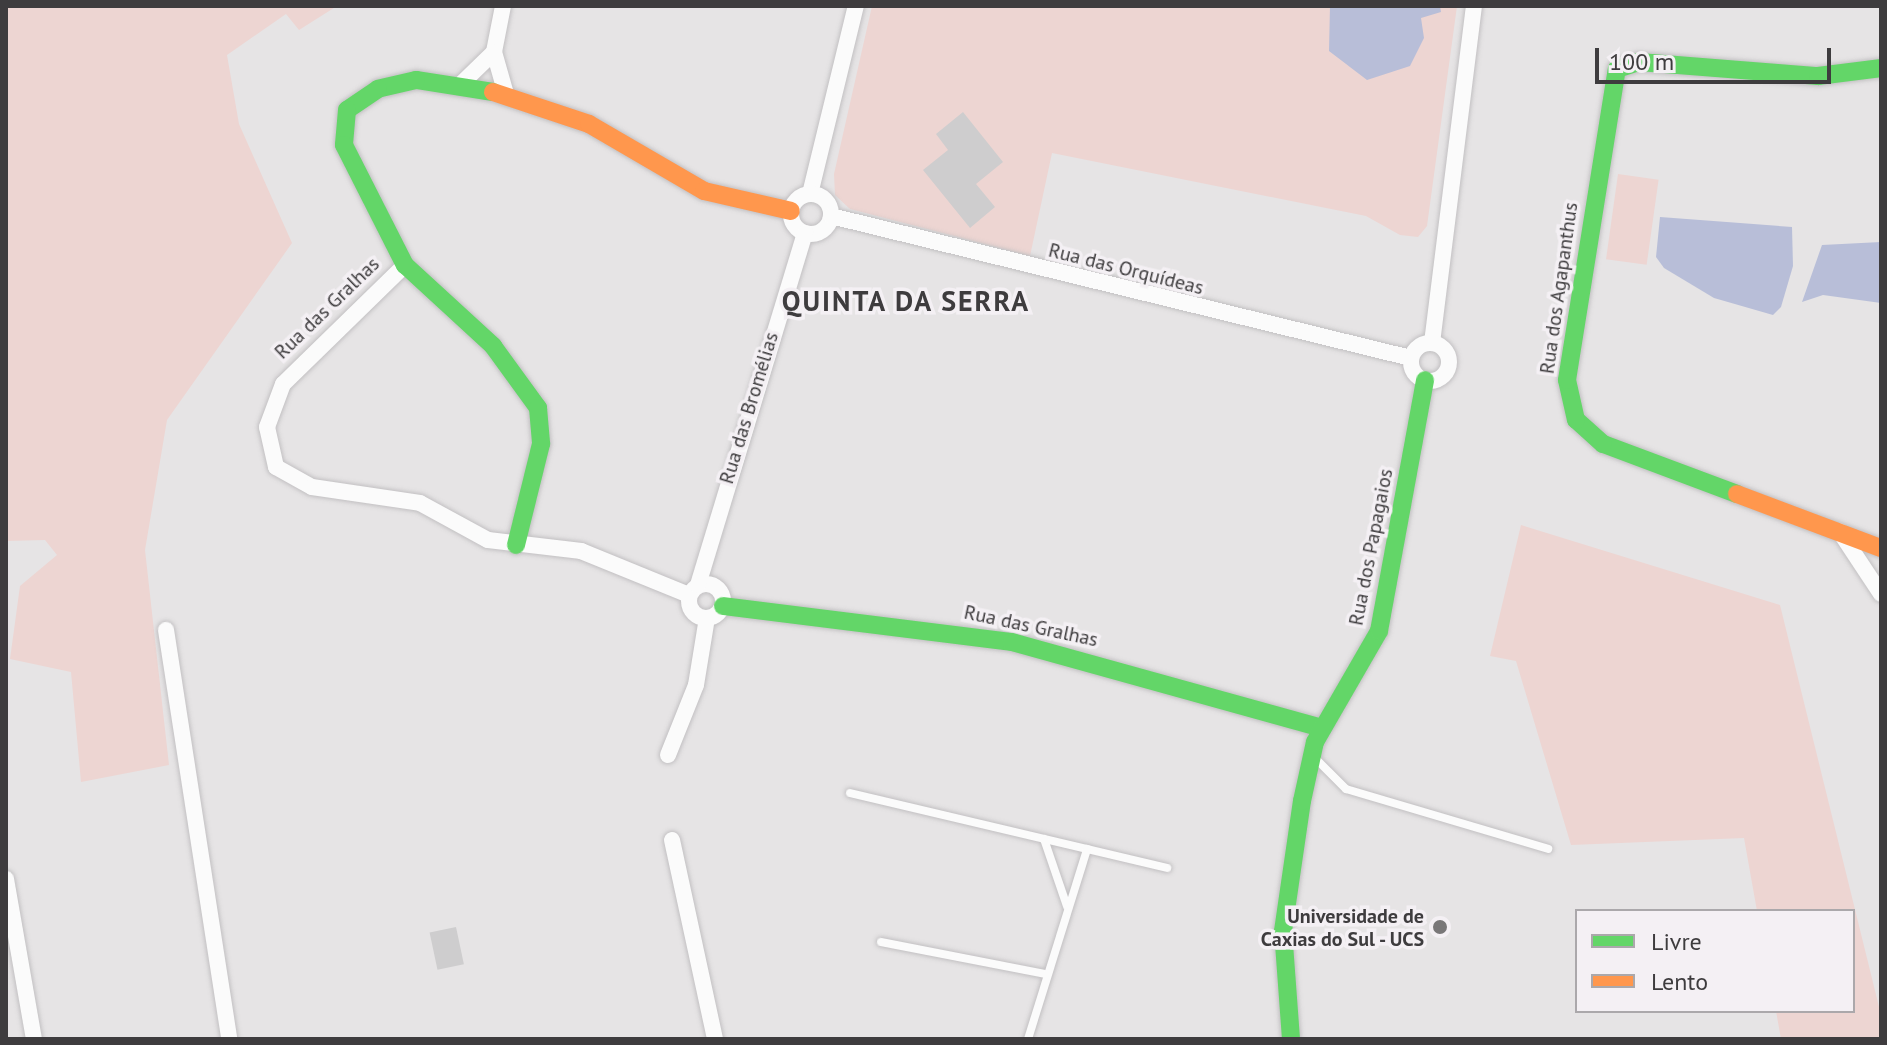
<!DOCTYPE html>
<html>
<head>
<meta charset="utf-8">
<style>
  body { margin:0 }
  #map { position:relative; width:1887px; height:1045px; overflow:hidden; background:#e6e4e5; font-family:"PT Sans",sans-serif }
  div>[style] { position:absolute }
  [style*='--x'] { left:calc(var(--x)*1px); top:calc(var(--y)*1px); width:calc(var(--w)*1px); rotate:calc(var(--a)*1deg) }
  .green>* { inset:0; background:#edd5d2; transform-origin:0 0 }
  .water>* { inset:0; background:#b8bed8 }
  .building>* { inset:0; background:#cecdce; transform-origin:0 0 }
  .roads { filter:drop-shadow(0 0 2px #c2c0c2) drop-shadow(0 0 2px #c2c0c2) }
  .lane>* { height:8px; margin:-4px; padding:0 4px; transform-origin:4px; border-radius:4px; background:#fbfbfb }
  .street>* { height:16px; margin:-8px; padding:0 8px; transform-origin:8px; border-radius:8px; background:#fbfbfb }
  .street>.ring { margin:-8px; padding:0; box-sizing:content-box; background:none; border:16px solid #fbfbfb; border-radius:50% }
  .fast>* { height:18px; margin:-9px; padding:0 9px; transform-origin:9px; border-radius:9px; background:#63d668 }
  .slow>* { height:18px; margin:-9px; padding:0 9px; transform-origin:9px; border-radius:9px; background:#ff974d }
  .dots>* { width:22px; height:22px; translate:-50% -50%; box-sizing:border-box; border:4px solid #f4f0f4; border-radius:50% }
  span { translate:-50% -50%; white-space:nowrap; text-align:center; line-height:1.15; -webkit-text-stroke:7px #f4f0f4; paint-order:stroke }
  .street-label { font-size:20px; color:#3e3c3e }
  .poi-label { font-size:20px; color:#3e3c3e; font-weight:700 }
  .right { translate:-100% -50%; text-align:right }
  .district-label { font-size:28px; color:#3e3c3e; font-weight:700; letter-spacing:2px }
  .frame { position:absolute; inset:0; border:8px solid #3e3c3e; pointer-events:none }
  .legend { position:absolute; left:1575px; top:909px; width:280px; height:104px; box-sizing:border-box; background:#f4f0f4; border:2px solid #aba8ab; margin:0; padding:10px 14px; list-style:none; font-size:24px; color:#3e3c3e }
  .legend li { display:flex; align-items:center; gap:16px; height:40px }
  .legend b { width:40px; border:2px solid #aba8ab }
  .scale { position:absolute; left:1595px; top:48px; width:236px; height:36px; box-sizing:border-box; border:4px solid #3e3c3e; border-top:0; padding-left:10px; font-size:24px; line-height:28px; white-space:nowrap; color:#3e3c3e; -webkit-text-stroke:6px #f4f0f4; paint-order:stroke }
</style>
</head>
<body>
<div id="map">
  <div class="green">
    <div style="clip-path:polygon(6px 6px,337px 6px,299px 30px,286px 14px,227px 55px,239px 124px,292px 243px,167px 420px,145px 550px,169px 765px,81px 782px,71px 672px,10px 659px,20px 586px,57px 555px,45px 540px,6px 541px)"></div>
    <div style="clip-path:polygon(872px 6px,1457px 6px,1427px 226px,1418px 237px,1400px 235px,1366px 216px,1052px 153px,1030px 256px,850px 209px,835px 195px,834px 174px)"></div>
    <div style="left:1618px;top:174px;width:41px;height:86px;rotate:8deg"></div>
    <div style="clip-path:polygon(1521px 525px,1780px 605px,1881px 1015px,1881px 1039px,1781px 1039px,1776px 1011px,1853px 1011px,1853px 911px,1757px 911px,1744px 838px,1571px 845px,1516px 661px,1490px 656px)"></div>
  </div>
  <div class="water">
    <div style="clip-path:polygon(1330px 6px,1440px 6px,1441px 12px,1421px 18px,1424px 38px,1410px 66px,1367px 80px,1329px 51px)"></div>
    <div style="clip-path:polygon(1660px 217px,1792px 227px,1793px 266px,1781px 307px,1773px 315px,1714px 298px,1664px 268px,1656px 257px)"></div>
    <div style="clip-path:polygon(1881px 242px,1881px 303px,1823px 295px,1802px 302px,1822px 245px)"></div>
  </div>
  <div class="building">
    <div style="clip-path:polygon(963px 112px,1003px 162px,976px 184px,995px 207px,970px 228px,923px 170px,948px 150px,936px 134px)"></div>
    <div style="left:456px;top:927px;width:38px;height:27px;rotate:78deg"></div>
  </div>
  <div class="roads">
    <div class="lane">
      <div style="--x:1315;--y:758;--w:44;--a:45"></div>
      <div style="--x:1346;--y:789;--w:211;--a:16.5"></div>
      <div style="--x:850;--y:793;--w:326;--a:13.3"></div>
      <div style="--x:1044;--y:839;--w:71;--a:71.1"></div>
      <div style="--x:881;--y:942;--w:168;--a:11"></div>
      <div style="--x:1028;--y:1039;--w:199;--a:-72.7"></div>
    </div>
    <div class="street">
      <div style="--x:503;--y:6;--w:47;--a:101.1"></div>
      <div style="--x:494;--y:52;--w:44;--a:74.1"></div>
      <div style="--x:460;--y:85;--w:47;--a:-44.1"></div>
      <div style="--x:810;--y:194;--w:194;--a:-76.3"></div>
      <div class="ring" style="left:791px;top:194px;width:24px;height:24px"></div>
      <div style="--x:831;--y:216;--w:597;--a:13.76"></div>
      <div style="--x:405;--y:265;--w:170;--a:135.7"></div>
      <div style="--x:283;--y:384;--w:46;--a:110.4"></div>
      <div style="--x:267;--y:427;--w:41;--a:77.3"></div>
      <div style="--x:276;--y:467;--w:41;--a:29.1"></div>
      <div style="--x:312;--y:487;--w:109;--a:8.4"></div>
      <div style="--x:420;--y:503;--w:77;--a:28.6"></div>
      <div style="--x:488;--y:540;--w:94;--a:6.7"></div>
      <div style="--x:581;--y:551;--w:117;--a:22.2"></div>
      <div style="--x:1432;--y:343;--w:340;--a:-82.9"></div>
      <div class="ring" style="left:1411px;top:343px;width:22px;height:22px"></div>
      <div style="--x:1840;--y:532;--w:74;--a:56.5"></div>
      <div class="ring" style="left:689px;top:584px;width:18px;height:18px"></div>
      <div style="--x:698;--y:585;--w:368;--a:-73.1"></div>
      <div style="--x:166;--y:630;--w:414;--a:81.2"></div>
      <div style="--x:668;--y:755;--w:75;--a:-68.2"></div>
      <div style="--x:696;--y:685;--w:68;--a:-80.7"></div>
      <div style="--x:672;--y:840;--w:204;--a:77.8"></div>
      <div style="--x:6;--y:879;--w:162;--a:80.1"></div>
    </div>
    <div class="fast">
      <div style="--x:493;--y:92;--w:78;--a:-171.1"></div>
      <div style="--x:416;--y:80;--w:39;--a:167"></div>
      <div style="--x:378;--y:89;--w:37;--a:146"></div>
      <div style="--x:347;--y:110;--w:35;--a:95"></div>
      <div style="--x:344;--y:145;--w:135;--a:63.1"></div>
      <div style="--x:405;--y:265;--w:120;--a:42.6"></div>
      <div style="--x:493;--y:346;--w:77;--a:54"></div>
      <div style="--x:538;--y:408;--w:36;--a:85"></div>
      <div style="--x:541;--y:444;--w:104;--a:103.9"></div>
      <div style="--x:1737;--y:494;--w:143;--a:-159.5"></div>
      <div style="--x:1603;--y:444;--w:36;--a:-138"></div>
      <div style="--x:1576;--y:420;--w:41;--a:-102.7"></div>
      <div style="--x:1567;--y:380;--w:315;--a:-80.9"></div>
      <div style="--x:1617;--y:69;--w:23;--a:-18"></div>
      <div style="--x:1639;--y:62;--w:180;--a:4.5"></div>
      <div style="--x:1818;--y:76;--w:64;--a:-7.2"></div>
      <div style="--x:723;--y:606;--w:291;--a:7.1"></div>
      <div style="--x:1012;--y:642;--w:322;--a:15.5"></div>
      <div style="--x:1291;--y:1039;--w:108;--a:-94.2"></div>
      <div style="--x:1283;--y:931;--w:131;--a:-81.7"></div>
      <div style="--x:1302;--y:801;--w:60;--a:-77.6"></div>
      <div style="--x:1315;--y:742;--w:128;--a:-60"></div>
      <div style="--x:1379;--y:631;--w:255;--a:-79.6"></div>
    </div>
    <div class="slow">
      <div style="--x:493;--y:92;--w:101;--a:18.4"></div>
      <div style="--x:589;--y:124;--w:133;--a:30.2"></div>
      <div style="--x:704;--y:191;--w:89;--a:12.9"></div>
      <div style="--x:1737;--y:494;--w:154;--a:20.6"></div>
    </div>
  </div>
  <div class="dots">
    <div style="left:1440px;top:927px;background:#797778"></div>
  </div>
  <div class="street-label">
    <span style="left:1126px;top:269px;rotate:14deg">Rua das Orquídeas</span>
    <span style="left:1559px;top:288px;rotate:-82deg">Rua dos Agapanthus</span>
    <span style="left:327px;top:308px;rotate:-44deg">Rua das Gralhas</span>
    <span style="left:749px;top:408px;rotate:-73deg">Rua das Bromélias</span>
    <span style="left:1371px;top:547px;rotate:-79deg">Rua dos Papagaios</span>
    <span style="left:1031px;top:626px;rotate:12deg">Rua das Gralhas</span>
  </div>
  <div class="poi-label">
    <span class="right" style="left:1424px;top:928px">Universidade de<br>Caxias do Sul - UCS</span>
  </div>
  <div class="district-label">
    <span style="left:906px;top:301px">QUINTA DA SERRA</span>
  </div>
  <div class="frame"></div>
  <ul class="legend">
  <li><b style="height:10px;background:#63d668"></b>Livre</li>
  <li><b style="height:10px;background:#ff974d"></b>Lento</li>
  </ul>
  <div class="scale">100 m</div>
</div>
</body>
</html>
